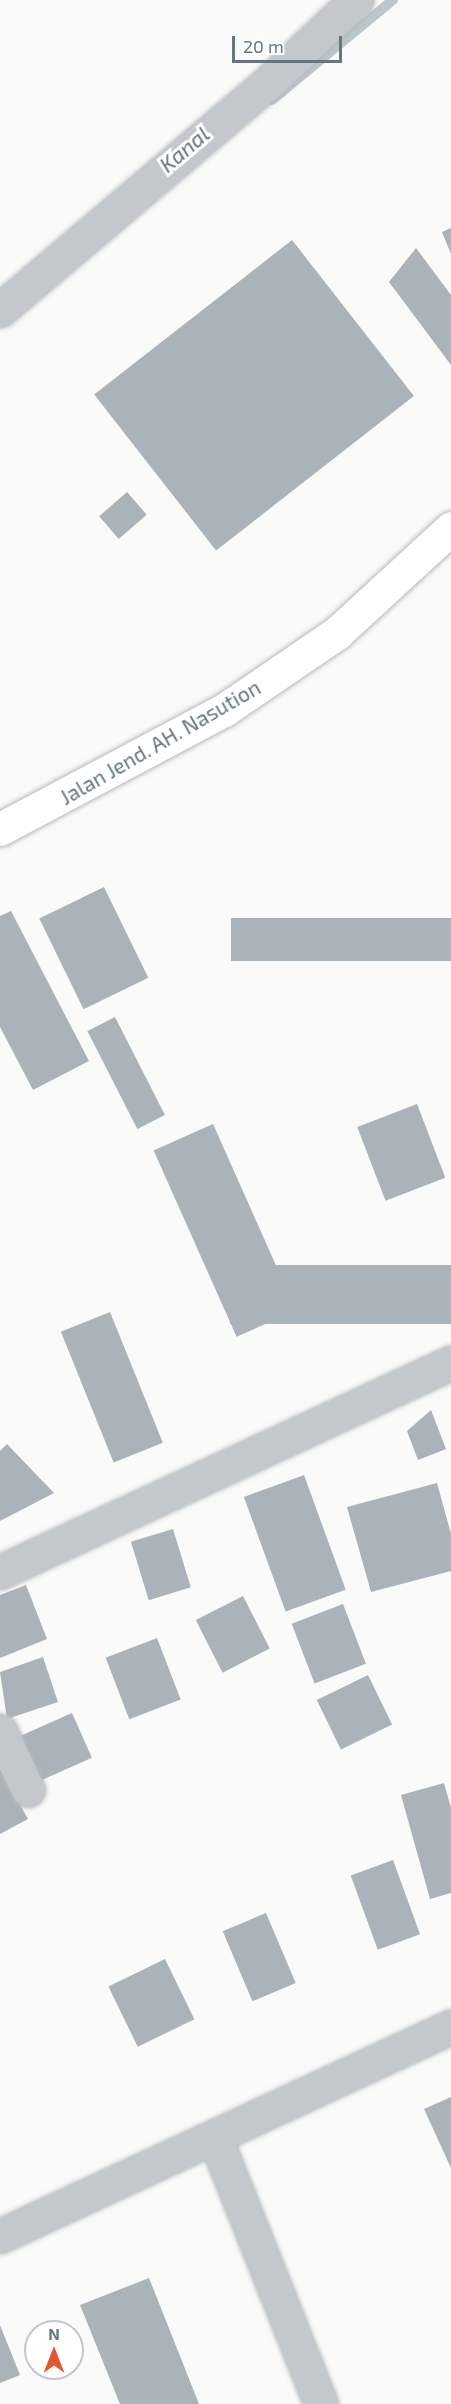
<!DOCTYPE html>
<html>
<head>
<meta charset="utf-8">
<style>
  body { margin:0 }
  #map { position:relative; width:451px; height:2404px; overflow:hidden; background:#fafaf8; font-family:"Exo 2",sans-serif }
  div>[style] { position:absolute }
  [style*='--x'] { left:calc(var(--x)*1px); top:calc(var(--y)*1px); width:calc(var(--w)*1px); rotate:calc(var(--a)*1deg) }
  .stream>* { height:10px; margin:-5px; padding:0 5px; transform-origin:5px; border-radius:5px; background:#bbc7cb }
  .building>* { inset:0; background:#aab3b9; transform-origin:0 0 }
  .roads { filter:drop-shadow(0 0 2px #b4b9bd) drop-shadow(0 0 2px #b4b9bd) }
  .street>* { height:33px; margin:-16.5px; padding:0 16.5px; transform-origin:16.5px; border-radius:16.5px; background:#c3c8cc }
  .highway>* { height:33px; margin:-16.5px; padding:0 16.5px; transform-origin:16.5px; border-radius:16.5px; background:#fff }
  span { translate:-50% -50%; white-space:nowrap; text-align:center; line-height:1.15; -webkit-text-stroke:6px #fff; paint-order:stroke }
  .street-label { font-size:21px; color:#657683 }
  .water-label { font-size:22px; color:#60757c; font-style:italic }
  .north { position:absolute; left:24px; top:2320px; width:60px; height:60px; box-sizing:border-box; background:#fff; border:2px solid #c1c8cd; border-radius:50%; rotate:0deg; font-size:16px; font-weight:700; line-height:24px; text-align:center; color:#657683 }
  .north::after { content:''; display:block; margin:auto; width:21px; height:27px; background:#e4572e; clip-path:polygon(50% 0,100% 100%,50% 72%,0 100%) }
  .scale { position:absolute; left:232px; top:36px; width:110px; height:27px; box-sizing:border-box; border:3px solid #657683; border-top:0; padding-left:8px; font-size:18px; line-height:21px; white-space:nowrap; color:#657683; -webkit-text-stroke:4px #fff; paint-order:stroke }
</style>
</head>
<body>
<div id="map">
  <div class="stream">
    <div style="--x:272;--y:100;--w:157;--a:-39.6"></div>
  </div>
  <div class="building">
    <div style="clip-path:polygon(451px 228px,451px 254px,442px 232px)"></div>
    <div style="left:292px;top:240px;width:198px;height:251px;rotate:52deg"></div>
    <div style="clip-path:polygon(416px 248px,451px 295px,451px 365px,389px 282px)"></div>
    <div style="left:127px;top:492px;width:30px;height:37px;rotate:49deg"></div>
    <div style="left:104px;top:887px;width:101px;height:72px;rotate:64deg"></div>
    <div style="clip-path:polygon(11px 911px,89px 1061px,33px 1090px,0 1027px,0 916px)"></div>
    <div style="left:451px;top:918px;width:43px;height:220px;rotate:90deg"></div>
    <div style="left:115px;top:1017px;width:110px;height:31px;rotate:63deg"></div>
    <div style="left:417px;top:1104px;width:79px;height:64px;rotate:69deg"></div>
    <div style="left:213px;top:1124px;width:204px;height:65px;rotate:66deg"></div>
    <div style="left:451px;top:1265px;width:59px;height:221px;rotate:90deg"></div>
    <div style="left:110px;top:1312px;width:141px;height:53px;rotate:68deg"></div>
    <div style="clip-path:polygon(431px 1410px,446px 1449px,418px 1460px,407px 1431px)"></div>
    <div style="clip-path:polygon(7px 1444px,54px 1493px,0 1521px,0 1451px)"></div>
    <div style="left:304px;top:1475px;width:122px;height:64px;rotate:70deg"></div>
    <div style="clip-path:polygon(437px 1483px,451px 1534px,451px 1571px,371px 1592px,347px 1507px)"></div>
    <div style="left:173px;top:1529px;width:61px;height:44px;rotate:73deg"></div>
    <div style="clip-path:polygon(26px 1585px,47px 1639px,0 1658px,0 1595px)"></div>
    <div style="left:243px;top:1596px;width:59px;height:53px;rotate:63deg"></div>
    <div style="left:343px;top:1604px;width:64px;height:55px;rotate:69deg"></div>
    <div style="left:157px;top:1638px;width:66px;height:55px;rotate:69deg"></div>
    <div style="clip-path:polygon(43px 1657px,58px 1702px,7px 1719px,0 1672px)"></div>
    <div style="left:368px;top:1675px;width:55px;height:57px;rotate:64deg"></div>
    <div style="left:72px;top:1713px;width:49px;height:56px;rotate:66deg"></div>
    <div style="clip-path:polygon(0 1768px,28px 1819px,0 1834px)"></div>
    <div style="clip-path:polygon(444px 1783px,451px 1808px,451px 1893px,430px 1899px,401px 1795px)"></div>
    <div style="left:393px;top:1860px;width:79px;height:45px;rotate:70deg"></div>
    <div style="left:266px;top:1913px;width:76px;height:47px;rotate:67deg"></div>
    <div style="left:165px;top:1959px;width:67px;height:63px;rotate:64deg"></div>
    <div style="clip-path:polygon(451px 2097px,451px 2168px,424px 2109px)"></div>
    <div style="clip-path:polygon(149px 2278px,199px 2404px,120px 2404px,80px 2305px)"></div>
    <div style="clip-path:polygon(0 2325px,20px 2375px,0 2383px)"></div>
  </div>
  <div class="roads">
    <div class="street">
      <div style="--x:0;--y:310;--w:353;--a:-40.3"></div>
      <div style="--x:269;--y:82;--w:120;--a:-43.3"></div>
      <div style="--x:0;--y:1572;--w:497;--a:-24.9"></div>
      <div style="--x:0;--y:1731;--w:65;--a:64.6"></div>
      <div style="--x:215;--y:2138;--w:286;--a:68.3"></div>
      <div style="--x:0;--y:2236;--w:497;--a:-24.9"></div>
    </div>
    <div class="highway">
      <div style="--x:0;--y:829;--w:254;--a:-28"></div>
      <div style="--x:224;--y:710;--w:137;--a:-34.3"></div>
      <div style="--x:337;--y:633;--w:155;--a:-42.6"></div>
    </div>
  </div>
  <div class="street-label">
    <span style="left:160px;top:742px;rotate:-30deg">Jalan Jend. AH. Nasution</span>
  </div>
  <div class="water-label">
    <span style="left:184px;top:149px;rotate:-40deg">Kanal</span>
  </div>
  <div class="north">N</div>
  <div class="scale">20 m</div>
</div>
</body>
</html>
